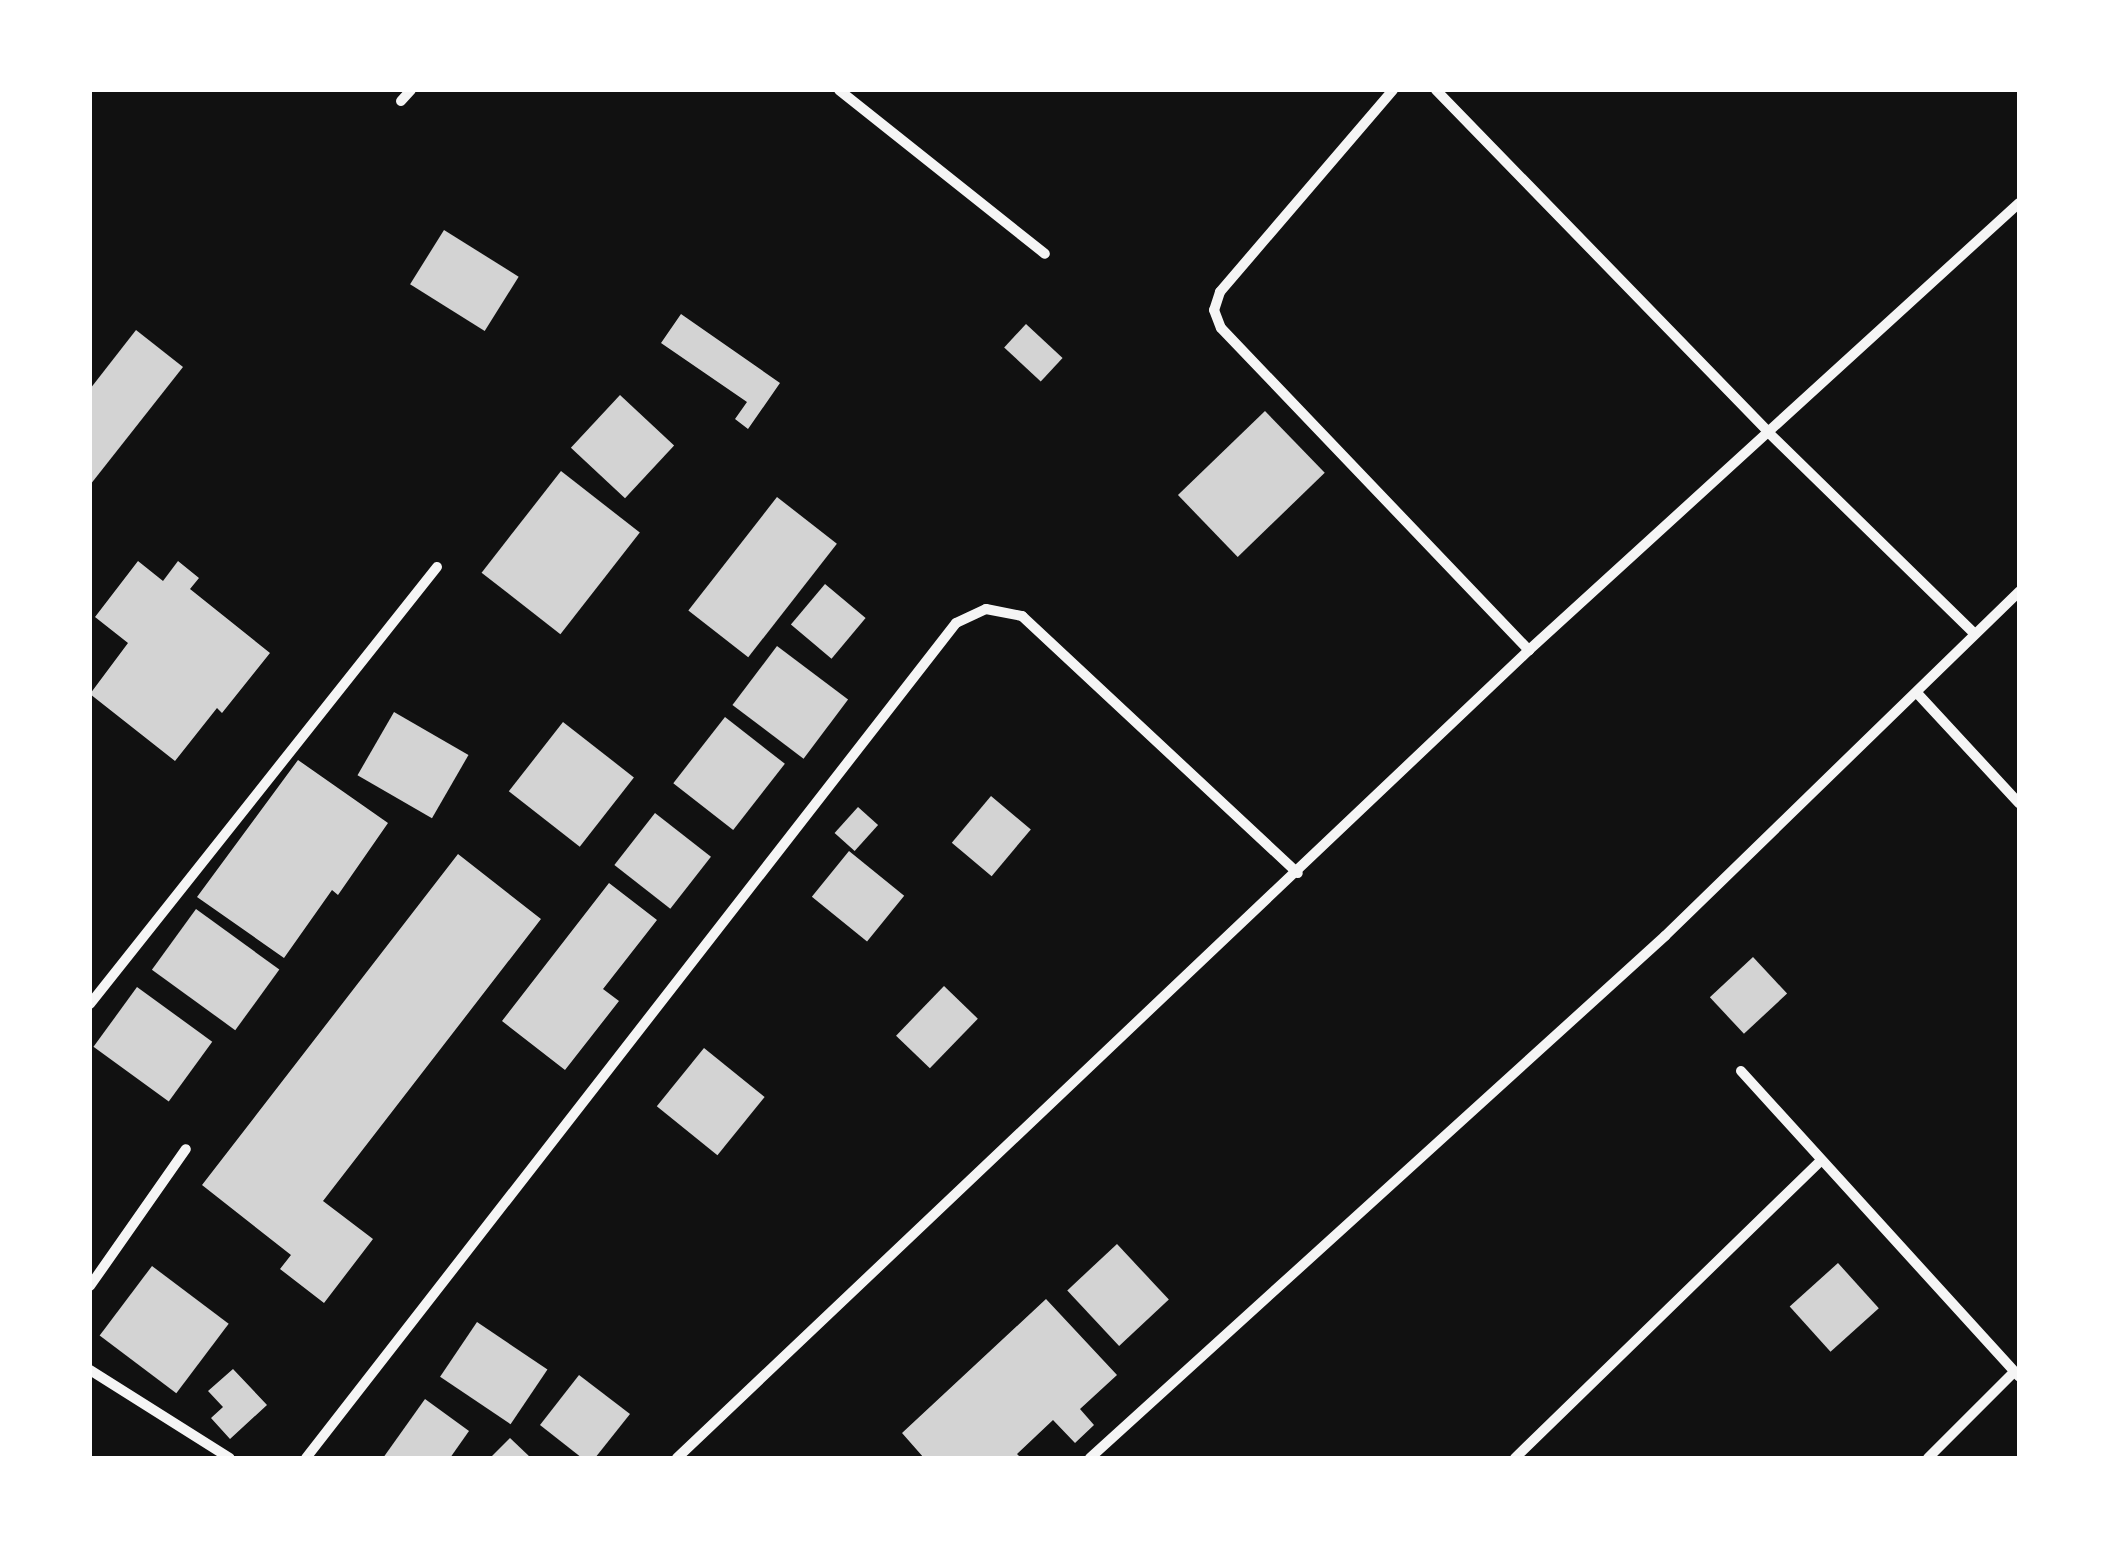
<!DOCTYPE html>
<html>
<head>
<meta charset="utf-8">
<style>
  body { margin:0 }
  #map { position:relative; width:2109px; height:1548px; overflow:hidden; background:#111; font-family:Ubuntu,sans-serif }
  div>[style] { position:absolute }
  [style*='--x'] { left:calc(var(--x)*1px); top:calc(var(--y)*1px); width:calc(var(--w)*1px); rotate:calc(var(--a)*1deg) }
  .building>* { inset:0; background:#d3d3d3; transform-origin:0 0 }
  .minor>* { height:10px; margin:-5px; padding:0 5px; transform-origin:5px; border-radius:5px; background:#f5f5f5 }
  span { translate:-50% -50%; white-space:nowrap; text-align:center; line-height:1.15; -webkit-text-stroke:8px #fff; paint-order:stroke }
  .frame { position:absolute; inset:0; border:92px solid #fff; pointer-events:none }
</style>
</head>
<body>
<div id="map">
  <div class="building">
    <div style="left:444px;top:230px;width:88px;height:64px;rotate:32deg"></div>
    <div style="clip-path:polygon(681px 314px,780px 383px,748px 429px,735px 419px,747px 402px,661px 343px)"></div>
    <div style="left:1026px;top:324px;width:50px;height:32px;rotate:43deg"></div>
    <div style="clip-path:polygon(136px 330px,183px 367px,90px 485px,90px 389px)"></div>
    <div style="left:620px;top:395px;width:74px;height:72px;rotate:43deg"></div>
    <div style="left:1265px;top:411px;width:86px;height:121px;rotate:46deg"></div>
    <div style="left:561px;top:471px;width:100px;height:129px;rotate:38deg"></div>
    <div style="left:777px;top:497px;width:76px;height:144px;rotate:38deg"></div>
    <div style="clip-path:polygon(138px 561px,163px 581px,178px 561px,199px 578px,190px 589px,270px 653px,222px 713px,217px 708px,175px 761px,90px 694px,128px 643px,95px 617px)"></div>
    <div style="left:825px;top:584px;width:53px;height:53px;rotate:40deg"></div>
    <div style="left:777px;top:646px;width:89px;height:74px;rotate:37deg"></div>
    <div style="left:394px;top:712px;width:86px;height:73px;rotate:30deg"></div>
    <div style="left:725px;top:717px;width:76px;height:84px;rotate:38deg"></div>
    <div style="left:563px;top:722px;width:90px;height:88px;rotate:38deg"></div>
    <div style="clip-path:polygon(298px 760px,388px 823px,338px 895px,332px 890px,284px 958px,197px 897px)"></div>
    <div style="left:991px;top:796px;width:52px;height:61px;rotate:40deg"></div>
    <div style="left:858px;top:807px;width:27px;height:35px;rotate:42deg"></div>
    <div style="left:655px;top:813px;width:71px;height:66px;rotate:38deg"></div>
    <div style="left:849px;top:851px;width:71px;height:59px;rotate:39deg"></div>
    <div style="clip-path:polygon(458px 854px,541px 919px,323px 1201px,373px 1239px,324px 1303px,280px 1269px,291px 1255px,202px 1185px)"></div>
    <div style="clip-path:polygon(609px 883px,657px 920px,603px 989px,619px 1001px,565px 1070px,502px 1021px)"></div>
    <div style="left:196px;top:909px;width:103px;height:75px;rotate:36deg"></div>
    <div style="left:1753px;top:957px;width:50px;height:59px;rotate:47deg"></div>
    <div style="left:944px;top:986px;width:47px;height:69px;rotate:44deg"></div>
    <div style="left:137px;top:987px;width:93px;height:74px;rotate:36deg"></div>
    <div style="left:704px;top:1048px;width:78px;height:75px;rotate:39deg"></div>
    <div style="left:1117px;top:1244px;width:76px;height:68px;rotate:47deg"></div>
    <div style="left:1838px;top:1263px;width:61px;height:65px;rotate:48deg"></div>
    <div style="left:152px;top:1266px;width:96px;height:87px;rotate:37deg"></div>
    <div style="clip-path:polygon(1046px 1299px,1117px 1375px,1080px 1409px,1094px 1425px,1075px 1443px,1053px 1420px,1017px 1454px,1021px 1458px,924px 1458px,902px 1433px)"></div>
    <div style="left:477px;top:1322px;width:85px;height:66px;rotate:34deg"></div>
    <div style="clip-path:polygon(233px 1369px,267px 1405px,230px 1439px,211px 1418px,223px 1407px,208px 1391px)"></div>
    <div style="clip-path:polygon(579px 1375px,630px 1414px,595px 1458px,582px 1458px,540px 1425px)"></div>
    <div style="clip-path:polygon(425px 1399px,469px 1431px,450px 1458px,383px 1458px)"></div>
    <div style="clip-path:polygon(510px 1438px,531px 1458px,490px 1458px)"></div>
  </div>
  <div class="minor">
    <div style="--x:839;--y:90;--w:263;--a:38.5"></div>
    <div style="--x:1393;--y:90;--w:266;--a:130.6"></div>
    <div style="--x:1220;--y:292;--w:19;--a:108"></div>
    <div style="--x:1214;--y:310;--w:19;--a:69"></div>
    <div style="--x:1221;--y:328;--w:446;--a:46.3"></div>
    <div style="--x:1436;--y:90;--w:479;--a:45.8"></div>
    <div style="--x:1770;--y:434;--w:285;--a:44.3"></div>
    <div style="--x:401;--y:101;--w:15;--a:-48"></div>
    <div style="--x:1917;--y:693;--w:150;--a:47.2"></div>
    <div style="--x:90;--y:1004;--w:558;--a:-51.55"></div>
    <div style="--x:1741;--y:1071;--w:413;--a:47.7"></div>
    <div style="--x:90;--y:1286;--w:167;--a:-55"></div>
    <div style="--x:90;--y:1370;--w:165;--a:32.2"></div>
    <div style="--x:306;--y:1458;--w:1058;--a:-52.1"></div>
    <div style="--x:956;--y:623;--w:33;--a:-25"></div>
    <div style="--x:986;--y:609;--w:37;--a:11"></div>
    <div style="--x:1022;--y:616;--w:377;--a:43"></div>
    <div style="--x:677;--y:1458;--w:1174;--a:-43.48"></div>
    <div style="--x:1529;--y:650;--w:663;--a:-42.37"></div>
    <div style="--x:1090;--y:1458;--w:777;--a:-42.23"></div>
    <div style="--x:1665;--y:936;--w:494;--a:-44.2"></div>
    <div style="--x:1515;--y:1458;--w:427;--a:-44.2"></div>
    <div style="--x:1928;--y:1458;--w:122;--a:-45"></div>
  </div>
  <div class="frame"></div>
</div>
</body>
</html>
